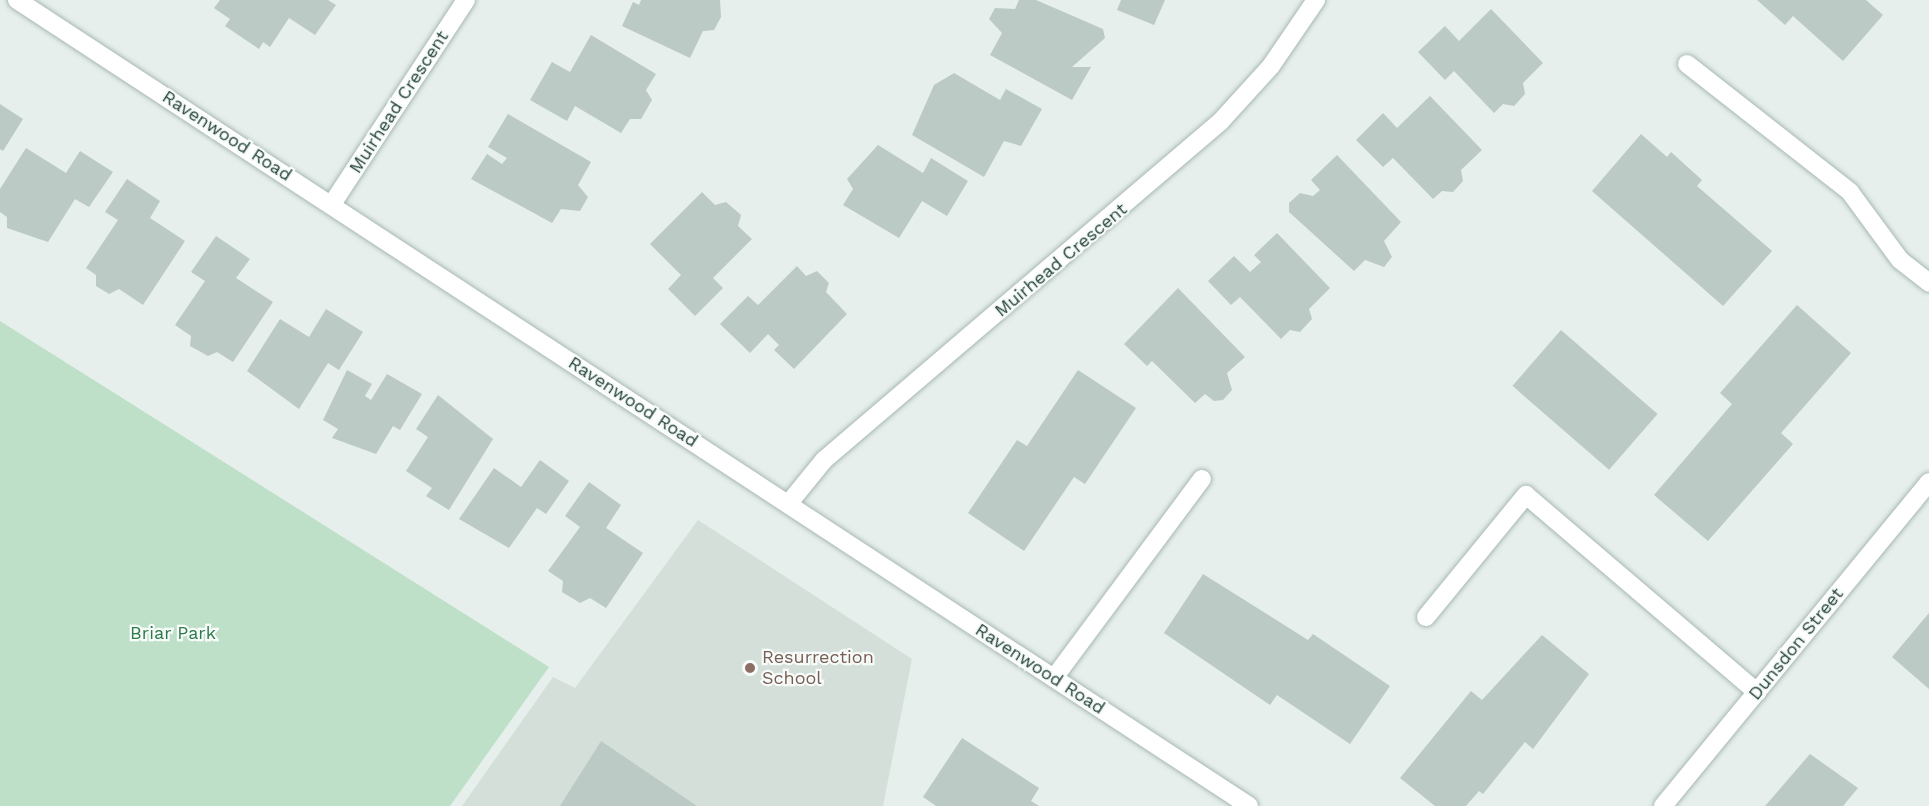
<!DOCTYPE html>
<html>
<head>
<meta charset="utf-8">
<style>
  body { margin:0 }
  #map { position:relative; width:1929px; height:806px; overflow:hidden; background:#e6efeb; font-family:"Work Sans",sans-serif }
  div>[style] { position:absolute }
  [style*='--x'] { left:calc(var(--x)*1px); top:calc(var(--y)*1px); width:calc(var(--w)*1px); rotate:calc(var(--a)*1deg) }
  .built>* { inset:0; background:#d4dfda }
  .green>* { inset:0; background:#bfe0c8 }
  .building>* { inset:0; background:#bbcac4; transform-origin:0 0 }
  .roads { filter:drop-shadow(0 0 2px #a8b8b2) drop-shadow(0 0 2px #a8b8b2) }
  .service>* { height:18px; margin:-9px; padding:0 9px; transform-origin:9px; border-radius:9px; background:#fff }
  .minor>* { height:18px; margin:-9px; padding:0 9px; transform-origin:9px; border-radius:9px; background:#fff }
  .secondary>* { height:18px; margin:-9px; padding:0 9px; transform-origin:9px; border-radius:9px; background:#fff }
  .dots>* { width:16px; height:16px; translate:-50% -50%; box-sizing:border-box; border:3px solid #f7fbf9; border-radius:50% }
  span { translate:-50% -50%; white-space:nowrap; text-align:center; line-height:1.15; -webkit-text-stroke:4.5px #f7fbf9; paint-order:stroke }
  .street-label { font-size:18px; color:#24423a }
  .park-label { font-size:18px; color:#2d7a4b }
  .education-label { font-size:18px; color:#785e54 }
  .left { translate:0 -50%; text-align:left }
</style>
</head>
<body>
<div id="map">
  <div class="built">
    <div style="clip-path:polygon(698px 520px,912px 659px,883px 806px,462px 806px,553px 677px,575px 688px)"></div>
  </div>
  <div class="green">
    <div style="clip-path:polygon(0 321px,549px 667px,450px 806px,0 806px)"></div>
  </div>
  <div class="building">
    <div style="clip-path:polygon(220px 0,328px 0,336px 5px,315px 35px,289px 18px,270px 47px,263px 42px,259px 49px,225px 26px,230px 19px,214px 8px)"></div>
    <div style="clip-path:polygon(641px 0,720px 0,721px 17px,714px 30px,703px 31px,690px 58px,622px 26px,633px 2px,639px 5px)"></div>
    <div style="clip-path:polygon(1019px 0,1036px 0,1103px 29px,1105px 38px,1072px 67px,1091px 67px,1072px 100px,990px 55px,1002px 33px,989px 19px,995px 8px,1015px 9px)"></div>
    <div style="clip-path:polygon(1121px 0,1165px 0,1154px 25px,1117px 10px)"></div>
    <div style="clip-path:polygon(1757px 0,1866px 0,1883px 15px,1843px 61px,1793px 16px,1785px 25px)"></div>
    <div style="clip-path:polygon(1491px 9px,1543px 63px,1523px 83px,1525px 94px,1514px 106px,1503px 104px,1494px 113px,1454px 71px,1445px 80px,1418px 52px,1445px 26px,1459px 41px)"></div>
    <div style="clip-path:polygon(591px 35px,656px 74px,646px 90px,652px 100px,641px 119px,630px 119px,621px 133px,575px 106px,567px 121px,530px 100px,552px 62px,570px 72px)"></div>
    <div style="clip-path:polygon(954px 73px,1000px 100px,1006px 89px,1042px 109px,1021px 146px,1004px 141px,984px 177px,912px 135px,934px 85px)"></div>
    <div style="clip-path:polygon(1430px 96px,1482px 150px,1461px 170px,1463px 181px,1453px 192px,1442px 191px,1433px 199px,1393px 158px,1383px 167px,1356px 140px,1383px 113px,1397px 128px)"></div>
    <div style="clip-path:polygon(0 104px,23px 119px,3px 151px,0 149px)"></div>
    <div style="clip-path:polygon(508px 114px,591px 162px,578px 185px,588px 197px,580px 211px,561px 209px,552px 223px,471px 179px,487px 154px,502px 164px,507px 158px,488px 147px)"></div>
    <div style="clip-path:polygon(1641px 134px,1667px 157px,1671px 152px,1702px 180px,1697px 186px,1772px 251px,1723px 306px,1592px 191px)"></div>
    <div style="clip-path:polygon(878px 145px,923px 173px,931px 158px,968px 181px,947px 216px,922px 201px,899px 238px,843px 205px,853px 189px,847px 179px)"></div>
    <div style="clip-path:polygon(26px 148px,66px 173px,80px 151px,113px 172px,89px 207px,75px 199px,48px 242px,7px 228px,7px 217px,0 212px,0 189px)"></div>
    <div style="clip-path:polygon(1337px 155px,1401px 222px,1384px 241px,1392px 257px,1384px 267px,1365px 260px,1354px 271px,1289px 212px,1289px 203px,1300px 193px,1313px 196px,1320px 190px,1311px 180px)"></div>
    <div style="clip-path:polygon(127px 179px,160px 201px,150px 218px,185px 241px,143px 305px,119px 289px,109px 294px,96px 286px,96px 275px,86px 268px,118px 220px,105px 212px)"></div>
    <div style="clip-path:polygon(702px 192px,715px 205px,726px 202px,741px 215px,738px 226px,752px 239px,713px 278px,723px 288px,695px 316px,668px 289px,681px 275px,650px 244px)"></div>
    <div style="clip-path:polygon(1277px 233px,1330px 288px,1309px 309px,1312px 319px,1300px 332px,1290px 330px,1281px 339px,1240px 297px,1231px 305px,1208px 281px,1234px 256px,1250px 272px,1261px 262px,1254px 255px)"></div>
    <div style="clip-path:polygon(216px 236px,250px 259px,236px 278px,273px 302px,233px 362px,217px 352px,208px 356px,190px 346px,191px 336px,175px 325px,205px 281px,191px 272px)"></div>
    <div style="clip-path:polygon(797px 266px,806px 276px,817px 271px,829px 283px,826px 292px,847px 314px,794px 369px,774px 350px,779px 345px,768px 334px,750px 353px,720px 324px,748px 296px,758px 305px)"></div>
    <div style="clip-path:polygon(1178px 288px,1245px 357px,1227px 373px,1232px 390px,1223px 400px,1214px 401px,1205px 394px,1195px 403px,1152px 361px,1147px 366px,1124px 344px)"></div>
    <div style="clip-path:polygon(1797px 305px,1851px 353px,1781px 433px,1793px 444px,1708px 541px,1654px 495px,1732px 404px,1720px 393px)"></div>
    <div style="clip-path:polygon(326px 309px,363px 332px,339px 370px,328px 363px,299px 409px,247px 371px,280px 319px,309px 337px)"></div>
    <div style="left:1561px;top:330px;width:128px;height:74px;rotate:41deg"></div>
    <div style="clip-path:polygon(347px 370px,372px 384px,365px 396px,371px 400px,387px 374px,422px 394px,400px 430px,393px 426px,376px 454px,332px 438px,338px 429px,323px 420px)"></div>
    <div style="clip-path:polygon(1078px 370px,1136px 408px,1085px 484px,1074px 477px,1024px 551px,968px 513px,1017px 440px,1027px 446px)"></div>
    <div style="clip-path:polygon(438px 395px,493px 439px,449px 510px,426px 496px,432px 488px,406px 471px,428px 437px,416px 429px)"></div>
    <div style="clip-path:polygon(540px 460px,569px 481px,546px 514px,537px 508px,509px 548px,459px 519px,494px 468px,521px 487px)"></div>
    <div style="clip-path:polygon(589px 482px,621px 505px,606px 528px,643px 553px,606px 608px,590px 598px,580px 603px,562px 592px,563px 581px,548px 571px,580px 527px,565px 516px)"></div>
    <div style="clip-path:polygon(1203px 574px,1308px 640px,1313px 634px,1390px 686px,1350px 744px,1277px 695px,1270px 705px,1164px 633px)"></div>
    <div style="clip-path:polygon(1929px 613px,1929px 689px,1892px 657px)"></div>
    <div style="clip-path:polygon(1542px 635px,1589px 674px,1533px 749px,1525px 742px,1483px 794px,1479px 791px,1466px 806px,1435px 806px,1400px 778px,1471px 691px,1482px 700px)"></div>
    <div style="clip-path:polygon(962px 738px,1039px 788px,1031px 801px,1039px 806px,936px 806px,923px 797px)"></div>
    <div style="clip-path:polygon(601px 741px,697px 806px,560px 806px)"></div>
    <div style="clip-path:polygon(1810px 754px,1858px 788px,1843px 806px,1765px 806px)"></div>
  </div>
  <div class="roads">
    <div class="service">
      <div style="--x:1687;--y:64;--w:207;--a:38.1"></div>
      <div style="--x:1850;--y:192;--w:84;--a:53.7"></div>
      <div style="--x:1900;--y:260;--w:37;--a:38"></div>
      <div style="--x:1426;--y:617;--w:158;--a:-50.7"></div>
      <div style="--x:1526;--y:495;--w:304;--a:40.5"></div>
      <div style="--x:1054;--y:678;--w:248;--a:-53.4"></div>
    </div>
    <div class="minor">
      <div style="--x:17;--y:0;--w:1472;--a:33.19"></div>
      <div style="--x:332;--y:204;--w:244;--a:-56.7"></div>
      <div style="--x:789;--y:503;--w:55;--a:-50.9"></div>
      <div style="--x:824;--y:460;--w:522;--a:-40.49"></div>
      <div style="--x:1221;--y:121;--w:74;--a:-47.7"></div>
      <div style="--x:1271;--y:66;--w:80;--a:-55.7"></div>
    </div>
    <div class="secondary">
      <div style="--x:1663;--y:806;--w:419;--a:-50.6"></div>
    </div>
  </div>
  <div class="dots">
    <div style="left:750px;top:668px;background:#8d6e63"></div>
  </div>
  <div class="street-label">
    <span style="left:399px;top:102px;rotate:-57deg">Muirhead Crescent</span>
    <span style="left:227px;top:136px;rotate:33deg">Ravenwood Road</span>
    <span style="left:1061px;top:260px;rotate:-40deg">Muirhead Crescent</span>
    <span style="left:633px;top:402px;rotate:33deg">Ravenwood Road</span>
    <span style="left:1796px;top:644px;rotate:-51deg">Dunsdon Street</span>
    <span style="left:1040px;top:669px;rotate:33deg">Ravenwood Road</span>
  </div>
  <div class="park-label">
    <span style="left:173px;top:633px">Briar Park</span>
  </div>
  <div class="education-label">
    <span class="left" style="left:762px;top:668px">Resurrection<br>School</span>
  </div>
</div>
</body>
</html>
